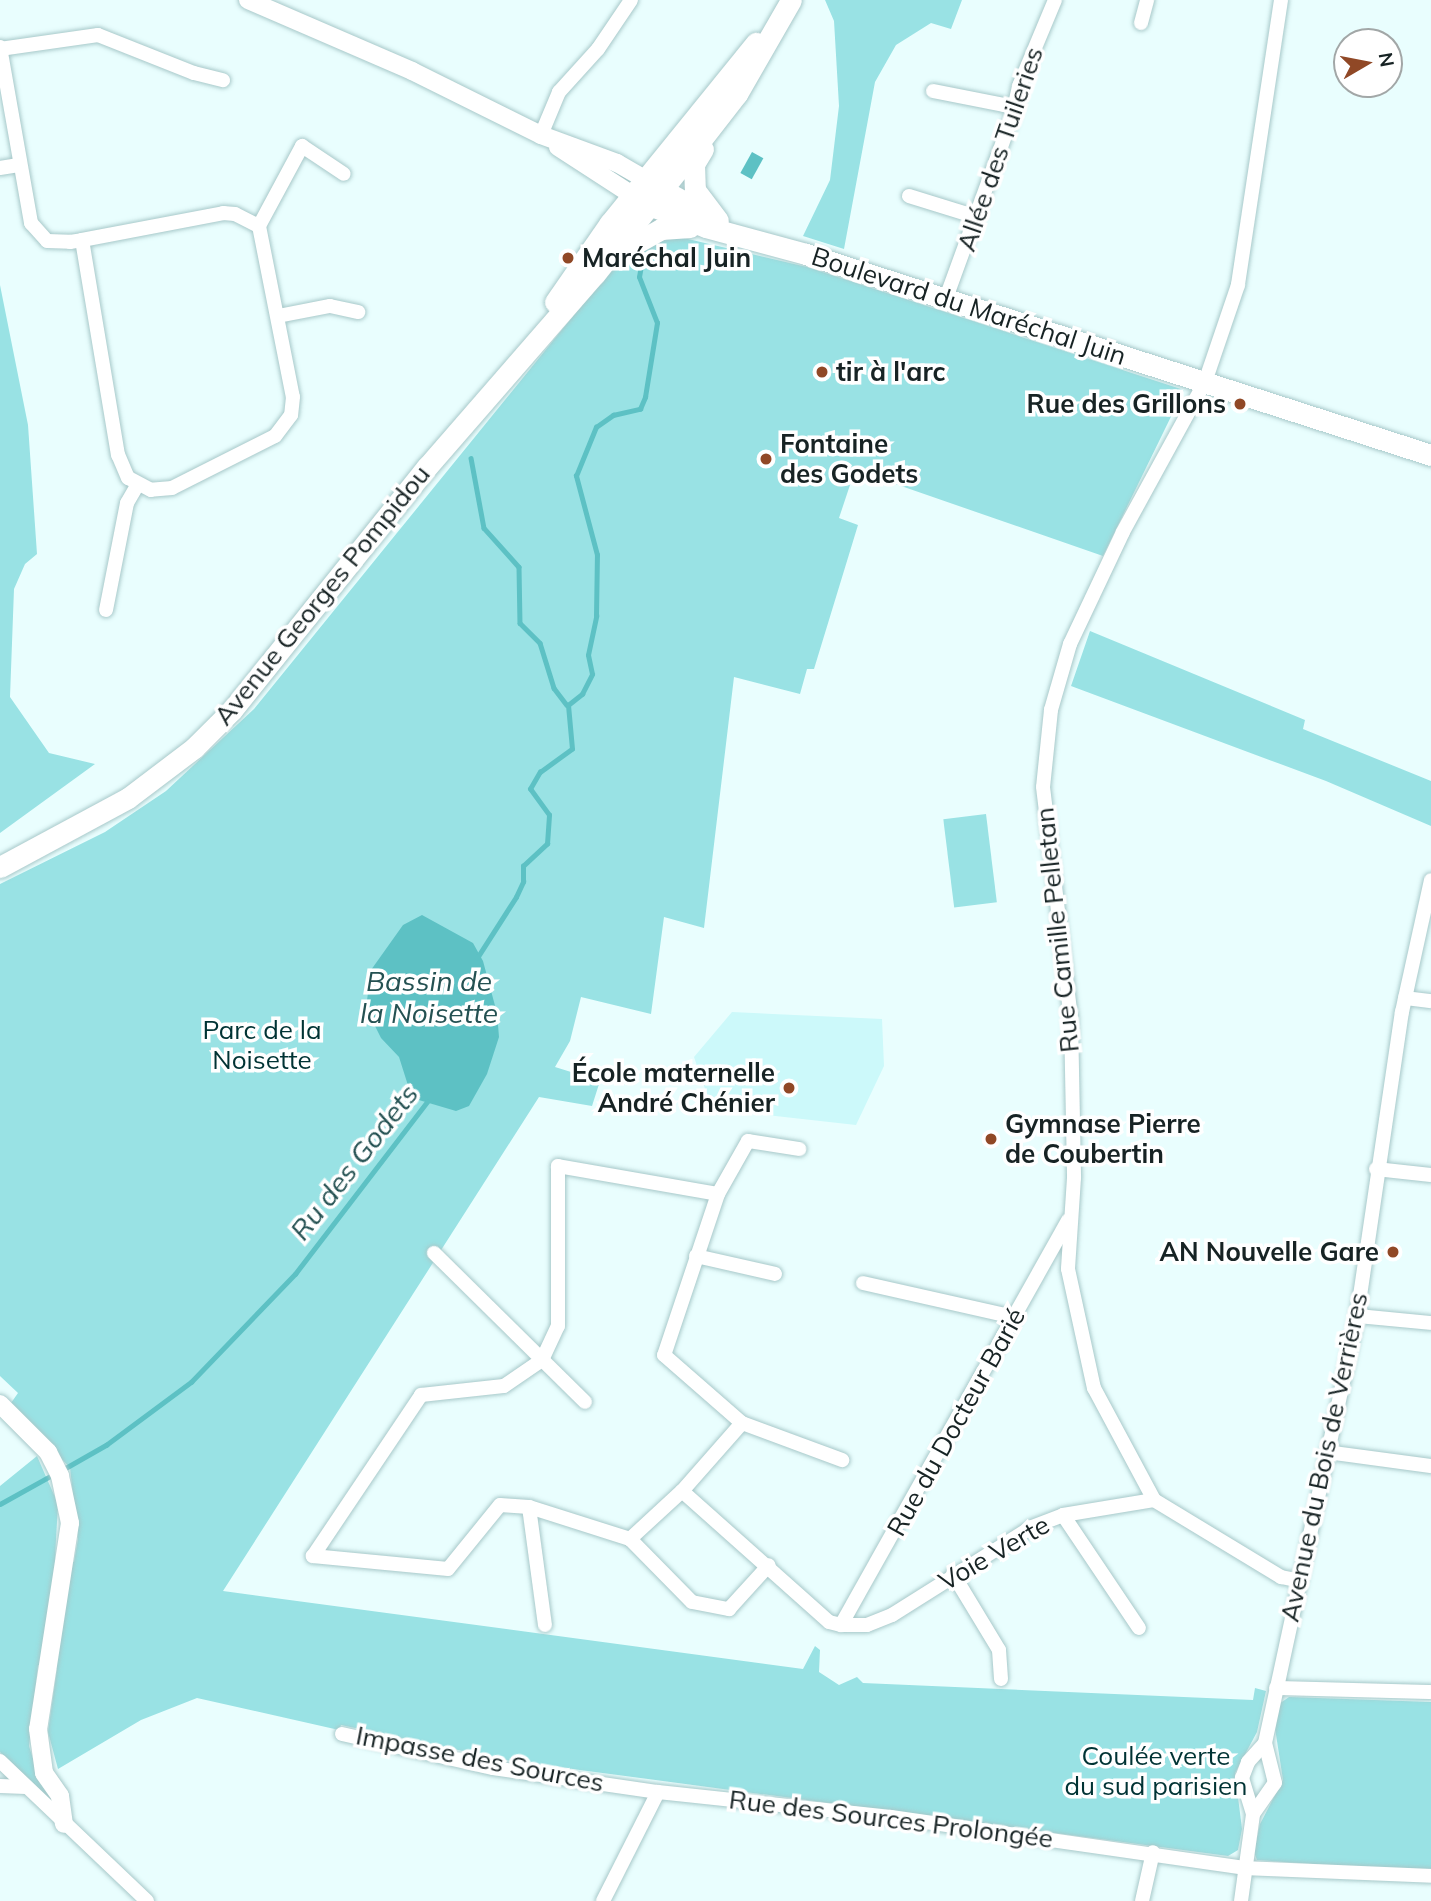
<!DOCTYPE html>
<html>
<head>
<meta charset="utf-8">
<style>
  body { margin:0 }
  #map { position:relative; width:1431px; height:1901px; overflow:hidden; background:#e9fefe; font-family:Mulish,sans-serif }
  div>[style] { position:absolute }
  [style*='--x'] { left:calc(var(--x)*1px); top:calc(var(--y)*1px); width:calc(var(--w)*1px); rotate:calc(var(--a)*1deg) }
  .built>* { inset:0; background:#ccf9fa }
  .green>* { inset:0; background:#99e2e4; transform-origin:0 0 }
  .water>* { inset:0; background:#5dc1c4; transform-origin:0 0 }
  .stream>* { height:4.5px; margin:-2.25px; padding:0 2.25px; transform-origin:2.25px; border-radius:2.25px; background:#5dc1c4 }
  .roads { filter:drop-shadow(0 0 2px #a7c8c9) drop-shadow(0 0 2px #a7c8c9) }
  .minor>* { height:14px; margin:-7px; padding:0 7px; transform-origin:7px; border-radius:7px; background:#fff }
  .tertiary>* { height:18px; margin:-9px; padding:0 9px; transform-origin:9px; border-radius:9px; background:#fff }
  .secondary>* { height:21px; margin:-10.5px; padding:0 10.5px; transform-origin:10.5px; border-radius:10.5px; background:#fff }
  .dots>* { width:19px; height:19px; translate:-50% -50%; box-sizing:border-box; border:4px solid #fff; border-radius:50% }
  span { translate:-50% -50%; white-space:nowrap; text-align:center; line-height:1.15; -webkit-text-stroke:7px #fff; paint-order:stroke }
  .street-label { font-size:26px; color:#172324 }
  .poi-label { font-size:26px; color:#172324; font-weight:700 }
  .left { translate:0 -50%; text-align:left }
  .right { translate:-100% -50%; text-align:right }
  .park-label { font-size:26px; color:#003334 }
  .water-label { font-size:28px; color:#245152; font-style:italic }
  .north { position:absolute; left:1333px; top:28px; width:70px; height:70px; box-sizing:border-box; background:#fff; border:2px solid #a2a7a7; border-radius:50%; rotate:80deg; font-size:19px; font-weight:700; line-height:28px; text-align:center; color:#172324 }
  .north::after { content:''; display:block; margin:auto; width:24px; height:32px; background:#904826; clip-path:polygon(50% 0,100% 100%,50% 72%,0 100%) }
</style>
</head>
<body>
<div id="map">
  <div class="built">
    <div style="clip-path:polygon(732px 1012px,882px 1019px,884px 1066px,856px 1125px,712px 1109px,694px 1057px)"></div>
  </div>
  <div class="green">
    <div style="clip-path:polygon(825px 0,962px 0,951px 29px,931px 23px,896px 45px,875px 82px,844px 249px,803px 236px,830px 180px,839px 106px,834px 21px)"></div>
    <div style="clip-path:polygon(671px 235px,807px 267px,1184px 390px,1103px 556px,855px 470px,839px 518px,858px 525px,814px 669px,807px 669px,800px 694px,734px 677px,704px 928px,664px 917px,651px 1014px,581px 997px,570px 1041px,555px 1067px,600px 1081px,592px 1106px,539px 1097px,223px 1591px,803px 1669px,815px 1646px,820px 1650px,819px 1672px,839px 1685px,857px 1677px,863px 1683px,1253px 1700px,1255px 1688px,1266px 1691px,1257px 1732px,1235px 1773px,1242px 1829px,1238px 1850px,1228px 1856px,505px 1760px,341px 1725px,339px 1730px,197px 1698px,141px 1720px,58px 1769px,48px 1732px,57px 1669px,38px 1665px,29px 1746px,38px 1775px,56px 1800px,51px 1805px,0 1752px,0 1486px,37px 1456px,58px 1504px,55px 1558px,74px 1562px,78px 1539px,70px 1468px,11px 1403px,18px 1393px,0 1376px,0 884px,105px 832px,166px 791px,254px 709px,630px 246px)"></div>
    <div style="clip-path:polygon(0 285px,28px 425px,37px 554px,25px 564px,14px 589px,10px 697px,49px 753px,95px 764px,0 833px)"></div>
    <div style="clip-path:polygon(1090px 631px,1305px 720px,1303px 729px,1431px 781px,1431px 826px,1326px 781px,1071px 686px)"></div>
    <div style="left:986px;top:814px;width:89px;height:43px;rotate:83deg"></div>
    <div style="clip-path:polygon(1289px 1697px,1431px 1702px,1431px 1872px,1257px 1860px,1254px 1852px,1260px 1824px,1283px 1780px,1275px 1728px,1279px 1704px)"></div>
  </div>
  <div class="water">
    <div style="left:752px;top:152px;width:13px;height:24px;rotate:29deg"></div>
    <div style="clip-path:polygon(422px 915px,473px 943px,483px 961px,497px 1013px,499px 1037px,487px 1074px,469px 1106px,456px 1111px,412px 1098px,399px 1057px,381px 1038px,366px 1008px,371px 970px,403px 925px)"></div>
  </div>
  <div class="stream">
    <div style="--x:471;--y:458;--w:71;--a:79.5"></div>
    <div style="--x:484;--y:528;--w:52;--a:48.1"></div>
    <div style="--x:519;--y:567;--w:56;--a:89"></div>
    <div style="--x:520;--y:623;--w:28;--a:45"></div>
    <div style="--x:540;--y:643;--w:47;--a:72.7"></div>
    <div style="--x:554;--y:688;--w:21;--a:53"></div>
    <div style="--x:477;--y:958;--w:72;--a:-57.4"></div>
    <div style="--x:516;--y:897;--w:17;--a:-65"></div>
    <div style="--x:523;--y:882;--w:16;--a:-90"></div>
    <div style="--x:523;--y:866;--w:33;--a:-43"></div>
    <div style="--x:547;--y:844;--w:29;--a:-86"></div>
    <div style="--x:549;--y:815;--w:32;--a:-126"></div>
    <div style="--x:530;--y:789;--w:20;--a:-60"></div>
    <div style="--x:540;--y:772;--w:39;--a:-36"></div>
    <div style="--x:572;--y:749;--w:44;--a:-95.2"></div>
    <div style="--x:568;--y:705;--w:18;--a:-38"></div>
    <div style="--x:582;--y:694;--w:22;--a:-63"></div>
    <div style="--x:592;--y:674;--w:19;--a:-102"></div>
    <div style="--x:588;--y:655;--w:40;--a:-78"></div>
    <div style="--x:596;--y:616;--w:61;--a:-89.1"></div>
    <div style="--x:597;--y:555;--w:82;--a:-104.9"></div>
    <div style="--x:576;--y:476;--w:53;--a:-67.8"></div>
    <div style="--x:596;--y:427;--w:21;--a:-35"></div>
    <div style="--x:613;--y:415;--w:28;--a:-13"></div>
    <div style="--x:640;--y:409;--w:13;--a:-67"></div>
    <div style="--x:645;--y:397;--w:75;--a:-80.8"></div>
    <div style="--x:657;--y:323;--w:49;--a:-111.4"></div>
    <div style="--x:639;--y:277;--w:17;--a:-80"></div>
    <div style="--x:62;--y:1470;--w:51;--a:-29.6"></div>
    <div style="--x:106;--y:1445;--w:106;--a:-36.5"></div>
    <div style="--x:191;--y:1382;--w:150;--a:-46.1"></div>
    <div style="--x:295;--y:1274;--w:217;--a:-52.5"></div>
    <div style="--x:0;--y:1504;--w:62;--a:-29.1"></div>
  </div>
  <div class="roads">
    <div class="minor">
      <div style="--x:1281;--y:0;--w:288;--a:98.6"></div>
      <div style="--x:1238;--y:285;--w:102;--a:108.8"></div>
      <div style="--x:1205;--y:382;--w:171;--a:118.7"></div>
      <div style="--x:1123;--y:532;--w:124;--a:115.3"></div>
      <div style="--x:1070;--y:644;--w:69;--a:106.1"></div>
      <div style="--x:1051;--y:710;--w:77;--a:95.9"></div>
      <div style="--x:1043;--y:787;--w:233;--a:83.1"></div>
      <div style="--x:1071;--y:1018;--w:160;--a:88.9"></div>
      <div style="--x:1074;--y:1178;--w:91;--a:93.8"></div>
      <div style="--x:1068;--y:1269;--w:122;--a:77.7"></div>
      <div style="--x:1094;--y:1388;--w:127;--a:61.8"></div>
      <div style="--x:1154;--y:1500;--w:149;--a:31.2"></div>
      <div style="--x:1281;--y:1577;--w:16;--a:11"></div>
      <div style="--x:1141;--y:23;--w:24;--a:-75"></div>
      <div style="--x:0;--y:47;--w:179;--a:80"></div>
      <div style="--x:31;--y:223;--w:24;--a:48"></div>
      <div style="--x:47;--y:241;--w:23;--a:2"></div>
      <div style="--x:70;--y:242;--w:12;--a:-9"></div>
      <div style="--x:82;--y:240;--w:144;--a:-10.8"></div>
      <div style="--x:223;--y:213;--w:12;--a:5"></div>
      <div style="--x:235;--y:214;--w:27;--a:27"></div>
      <div style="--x:259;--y:226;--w:174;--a:78.8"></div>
      <div style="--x:293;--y:397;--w:18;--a:96"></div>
      <div style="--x:291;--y:415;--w:26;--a:127"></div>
      <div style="--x:275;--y:436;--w:115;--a:153.2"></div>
      <div style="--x:172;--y:488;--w:21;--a:175"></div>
      <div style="--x:151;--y:490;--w:26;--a:-152"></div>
      <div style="--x:128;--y:478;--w:25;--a:-113"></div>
      <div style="--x:118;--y:455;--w:218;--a:-99.5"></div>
      <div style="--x:0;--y:49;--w:99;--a:-8.1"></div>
      <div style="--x:98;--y:35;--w:103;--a:21.6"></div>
      <div style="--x:194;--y:73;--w:30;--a:14"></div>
      <div style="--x:933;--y:91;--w:83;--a:11.2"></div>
      <div style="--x:541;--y:135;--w:47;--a:-67.3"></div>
      <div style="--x:559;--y:92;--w:58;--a:-47.8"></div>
      <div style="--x:598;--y:49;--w:59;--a:-56"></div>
      <div style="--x:0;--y:168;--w:19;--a:-9"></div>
      <div style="--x:909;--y:196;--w:71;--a:17.2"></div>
      <div style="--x:259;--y:226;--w:91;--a:-61.7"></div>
      <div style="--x:302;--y:146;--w:50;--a:33.7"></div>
      <div style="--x:946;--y:298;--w:193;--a:-70"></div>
      <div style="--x:1012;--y:117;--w:32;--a:-77"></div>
      <div style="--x:1019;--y:86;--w:93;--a:-67.3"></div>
      <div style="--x:278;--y:316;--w:53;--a:-10.9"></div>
      <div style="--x:330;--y:306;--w:29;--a:12"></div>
      <div style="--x:106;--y:610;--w:109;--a:-78.9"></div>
      <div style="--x:127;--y:503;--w:20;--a:-60"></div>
      <div style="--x:1405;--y:998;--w:26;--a:7"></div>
      <div style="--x:558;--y:1166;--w:162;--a:9.9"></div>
      <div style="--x:718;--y:1194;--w:170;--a:108.5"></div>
      <div style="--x:664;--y:1355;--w:103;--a:41.1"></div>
      <div style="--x:742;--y:1423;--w:91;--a:131.4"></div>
      <div style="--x:682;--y:1491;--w:71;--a:137.3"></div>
      <div style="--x:630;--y:1539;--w:106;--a:-162.4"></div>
      <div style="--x:529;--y:1507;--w:29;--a:-176"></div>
      <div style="--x:500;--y:1505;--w:82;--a:129.1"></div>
      <div style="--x:448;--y:1569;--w:136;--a:-174.5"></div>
      <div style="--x:313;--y:1556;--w:194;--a:-56.1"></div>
      <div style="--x:421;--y:1395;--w:83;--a:-6.2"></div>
      <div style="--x:504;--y:1386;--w:46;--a:-34.4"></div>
      <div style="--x:542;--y:1360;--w:38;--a:-65"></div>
      <div style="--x:558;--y:1326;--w:160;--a:-90"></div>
      <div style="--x:1376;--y:1169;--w:55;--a:6.2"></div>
      <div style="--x:718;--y:1194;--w:61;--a:-60.5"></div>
      <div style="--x:748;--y:1141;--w:52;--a:8.9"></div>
      <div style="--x:434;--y:1253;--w:212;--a:44.6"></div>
      <div style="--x:696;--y:1256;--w:81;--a:12.8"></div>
      <div style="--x:863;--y:1283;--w:155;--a:12.7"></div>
      <div style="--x:1357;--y:1316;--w:74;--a:5.4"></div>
      <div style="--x:742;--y:1423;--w:107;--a:20.3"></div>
      <div style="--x:1327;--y:1452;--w:105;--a:7.7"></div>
      <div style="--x:682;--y:1491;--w:197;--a:41.7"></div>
      <div style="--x:829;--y:1622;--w:12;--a:14"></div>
      <div style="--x:841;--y:1625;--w:26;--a:0"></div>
      <div style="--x:867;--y:1625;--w:27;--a:-22"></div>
      <div style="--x:892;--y:1615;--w:165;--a:-32.2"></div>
      <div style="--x:1032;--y:1527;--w:33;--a:-21"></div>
      <div style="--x:1063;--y:1515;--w:92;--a:-9.4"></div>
      <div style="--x:529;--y:1507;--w:119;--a:82.3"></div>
      <div style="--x:1063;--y:1515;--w:136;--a:56.1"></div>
      <div style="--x:630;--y:1539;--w:88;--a:45.5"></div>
      <div style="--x:692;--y:1602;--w:38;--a:11"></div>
      <div style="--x:729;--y:1609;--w:59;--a:-47.7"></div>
      <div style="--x:953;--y:1574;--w:89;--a:58.8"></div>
      <div style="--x:999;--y:1650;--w:29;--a:86"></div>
      <div style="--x:841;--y:1625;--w:464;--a:-60.7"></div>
      <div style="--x:1276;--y:1688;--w:155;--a:1.5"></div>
      <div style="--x:342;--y:1734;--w:155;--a:12.7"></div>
      <div style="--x:493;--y:1768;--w:167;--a:8.3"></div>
      <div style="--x:658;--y:1792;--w:234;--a:6.1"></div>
      <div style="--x:891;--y:1817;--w:357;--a:8.2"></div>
      <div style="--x:1244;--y:1868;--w:187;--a:2.4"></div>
      <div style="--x:1265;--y:1743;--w:437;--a:-77.8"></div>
      <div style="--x:1357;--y:1316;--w:307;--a:-81.6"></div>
      <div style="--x:1402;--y:1012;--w:135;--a:-77.6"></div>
      <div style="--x:0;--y:1761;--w:203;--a:43.6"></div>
      <div style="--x:0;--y:1786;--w:26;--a:2"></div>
      <div style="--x:1253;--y:1814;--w:38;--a:-55"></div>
      <div style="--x:1275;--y:1783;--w:41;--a:-104"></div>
      <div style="--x:603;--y:1901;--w:122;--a:-63.2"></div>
      <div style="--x:1142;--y:1901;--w:50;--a:-77.3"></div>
      <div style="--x:1241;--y:1901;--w:88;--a:-82.1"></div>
      <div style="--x:1253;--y:1814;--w:38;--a:-107"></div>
      <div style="--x:1242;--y:1778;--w:17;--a:-69"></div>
      <div style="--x:1248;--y:1762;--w:25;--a:-48"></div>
    </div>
    <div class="tertiary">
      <div style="--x:248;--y:0;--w:179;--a:23.4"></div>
      <div style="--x:412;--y:71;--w:144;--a:26.4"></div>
      <div style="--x:541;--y:135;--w:81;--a:20.2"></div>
      <div style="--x:617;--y:163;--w:32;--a:30"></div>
      <div style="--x:558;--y:147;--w:101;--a:32.9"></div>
      <div style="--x:0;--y:1404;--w:68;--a:45"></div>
      <div style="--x:48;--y:1452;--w:27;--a:63"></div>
      <div style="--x:60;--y:1476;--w:48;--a:78"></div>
      <div style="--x:70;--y:1523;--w:208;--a:98.8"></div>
      <div style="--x:38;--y:1729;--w:44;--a:82.2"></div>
      <div style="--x:44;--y:1773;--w:28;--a:55"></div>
      <div style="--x:60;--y:1796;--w:28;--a:82"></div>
    </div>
    <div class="secondary">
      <div style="--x:703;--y:149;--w:17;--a:121"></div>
      <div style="--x:694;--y:164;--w:26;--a:88"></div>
      <div style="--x:695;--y:190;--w:38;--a:53"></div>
      <div style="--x:650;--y:183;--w:68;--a:28.8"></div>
      <div style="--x:649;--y:205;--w:61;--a:21.1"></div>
      <div style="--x:706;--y:227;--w:104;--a:15.1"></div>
      <div style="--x:806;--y:254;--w:657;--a:17.83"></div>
      <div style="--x:620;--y:252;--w:47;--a:-29.3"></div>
      <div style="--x:661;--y:229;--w:29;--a:-4"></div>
      <div style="--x:555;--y:302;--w:96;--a:-55.2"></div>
      <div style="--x:610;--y:223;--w:232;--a:-51"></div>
      <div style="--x:0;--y:867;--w:145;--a:-28.3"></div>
      <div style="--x:128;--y:798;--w:83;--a:-37.1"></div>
      <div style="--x:194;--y:748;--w:54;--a:-45"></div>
      <div style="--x:232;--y:710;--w:312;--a:-51.3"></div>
      <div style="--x:427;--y:467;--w:256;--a:-49"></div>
      <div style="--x:595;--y:274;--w:132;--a:-51.5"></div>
      <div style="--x:677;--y:171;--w:98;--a:-52.1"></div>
      <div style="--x:737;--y:94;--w:108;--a:-60.1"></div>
    </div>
  </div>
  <div class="dots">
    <div style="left:568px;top:258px;background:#904826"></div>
    <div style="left:822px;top:372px;background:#904826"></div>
    <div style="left:1240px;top:404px;background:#904826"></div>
    <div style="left:766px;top:459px;background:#904826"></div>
    <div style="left:789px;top:1088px;background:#904826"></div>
    <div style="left:991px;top:1139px;background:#904826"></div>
    <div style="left:1393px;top:1252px;background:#904826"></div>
  </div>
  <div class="street-label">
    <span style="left:1000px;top:149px;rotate:-71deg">Allée des Tuileries</span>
    <span style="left:969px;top:306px;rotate:18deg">Boulevard du Maréchal Juin</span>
    <span style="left:322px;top:595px;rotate:-51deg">Avenue Georges Pompidou</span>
    <span style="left:1057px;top:930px;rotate:-96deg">Rue Camille Pelletan</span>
    <span style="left:956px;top:1422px;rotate:-61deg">Rue du Docteur Barié</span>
    <span style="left:1324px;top:1457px;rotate:-78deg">Avenue du Bois de Verrières</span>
    <span style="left:994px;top:1553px;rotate:-30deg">Voie Verte</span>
    <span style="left:480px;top:1759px;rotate:11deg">Impasse des Sources</span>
    <span style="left:891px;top:1819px;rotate:7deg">Rue des Sources Prolongée</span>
  </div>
  <div class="poi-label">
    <span class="left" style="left:582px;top:258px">Maréchal Juin</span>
    <span class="left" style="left:836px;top:372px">tir à l'arc</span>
    <span class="right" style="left:1226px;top:404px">Rue des Grillons</span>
    <span class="left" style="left:780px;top:459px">Fontaine<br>des Godets</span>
    <span class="right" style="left:775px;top:1088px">École maternelle<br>André Chénier</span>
    <span class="left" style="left:1005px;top:1139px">Gymnase Pierre<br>de Coubertin</span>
    <span class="right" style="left:1379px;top:1252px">AN Nouvelle Gare</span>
  </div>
  <div class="park-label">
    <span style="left:262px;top:1045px">Parc de la<br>Noisette</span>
    <span style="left:1156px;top:1771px">Coulée verte<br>du sud parisien</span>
  </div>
  <div class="water-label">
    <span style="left:429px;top:997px">Bassin de<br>la Noisette</span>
    <span style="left:354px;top:1162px;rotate:-52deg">Ru des Godets</span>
  </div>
  <div class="north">N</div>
</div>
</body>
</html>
